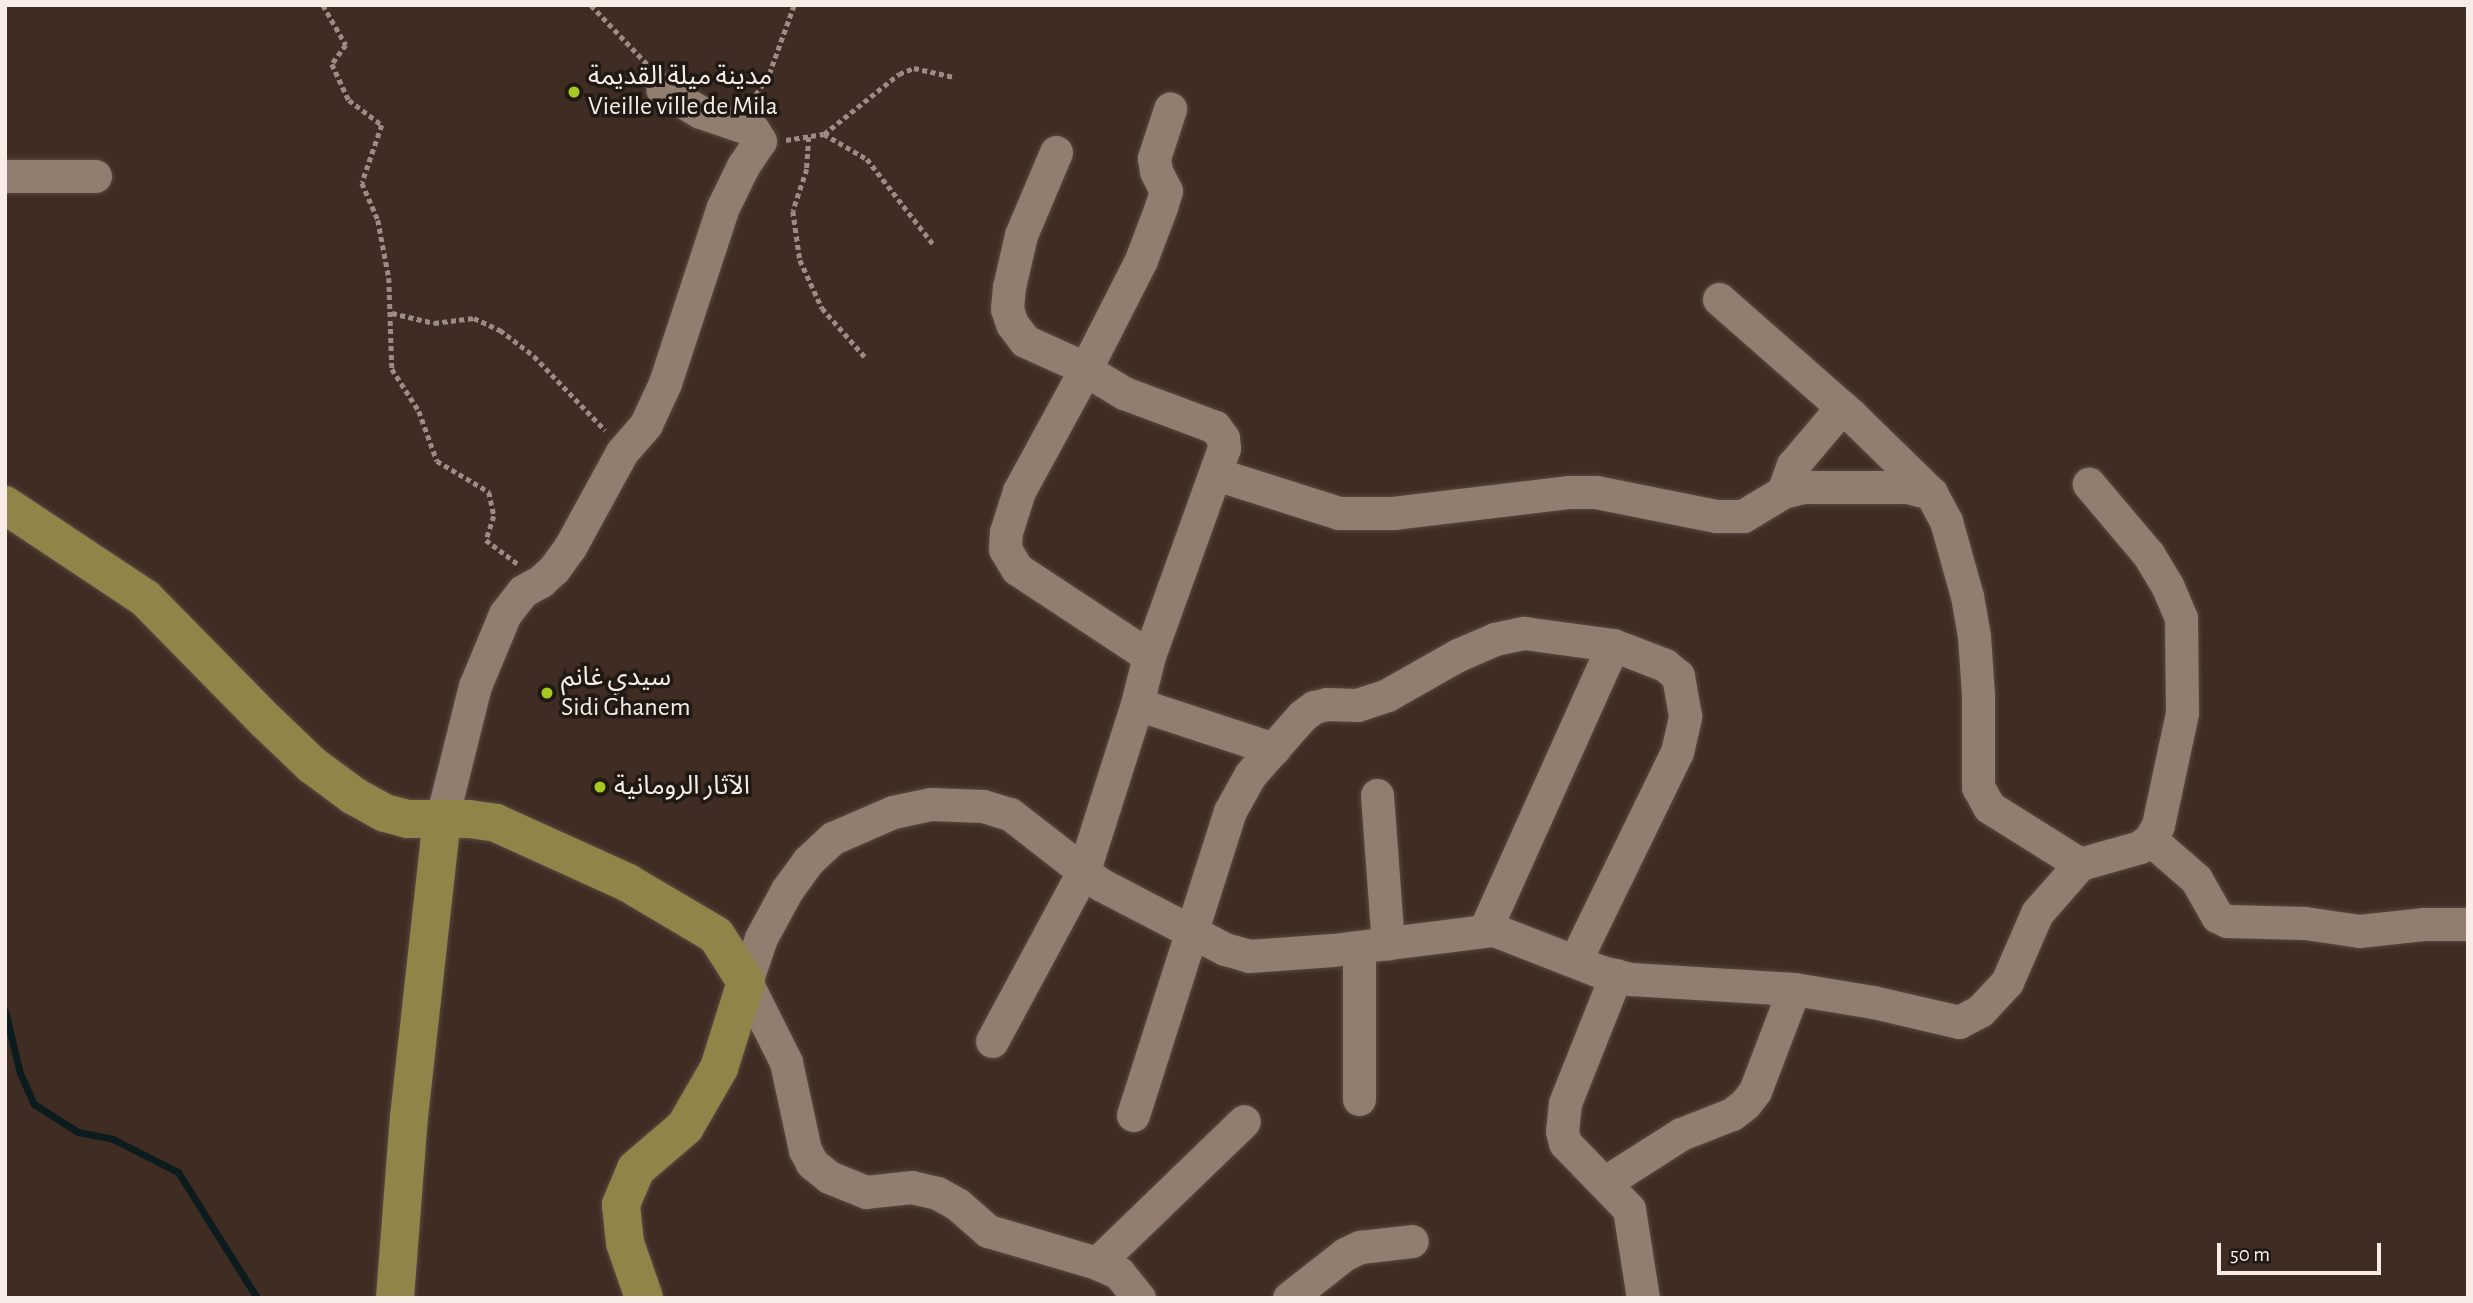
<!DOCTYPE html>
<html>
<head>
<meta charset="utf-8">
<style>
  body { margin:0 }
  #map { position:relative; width:2473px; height:1303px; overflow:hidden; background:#3f2d23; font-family:"Alegreya Sans","Noto Sans Arabic",sans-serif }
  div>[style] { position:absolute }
  .stream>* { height:7px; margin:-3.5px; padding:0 3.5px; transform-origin:3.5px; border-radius:3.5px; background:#0b1b1e }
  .path>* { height:4.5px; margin-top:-2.25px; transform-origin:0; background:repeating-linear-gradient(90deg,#9b8c84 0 5px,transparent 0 8.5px) }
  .roads { filter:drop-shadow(0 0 2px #584940) drop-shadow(0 0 2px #584940) }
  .minor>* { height:33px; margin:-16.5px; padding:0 16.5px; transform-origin:16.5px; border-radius:16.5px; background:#927d71 }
  .major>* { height:38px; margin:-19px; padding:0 19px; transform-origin:19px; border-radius:19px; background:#908449 }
  .dots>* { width:19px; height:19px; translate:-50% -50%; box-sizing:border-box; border:4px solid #201813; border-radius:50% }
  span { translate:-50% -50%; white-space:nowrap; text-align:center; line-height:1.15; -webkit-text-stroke:7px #201813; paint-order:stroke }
  .poi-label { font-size:26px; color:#f8ece6 }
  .left { translate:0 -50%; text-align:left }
  .frame { position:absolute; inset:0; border:7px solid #f8ece6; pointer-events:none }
  .scale { position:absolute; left:2217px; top:1243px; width:164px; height:32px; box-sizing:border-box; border:4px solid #f8ece6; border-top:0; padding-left:9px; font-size:21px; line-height:24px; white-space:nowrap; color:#f8ece6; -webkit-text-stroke:5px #201813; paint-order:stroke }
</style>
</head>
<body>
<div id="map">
  <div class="stream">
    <div style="left:5px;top:1011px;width:64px;rotate:76.4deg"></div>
    <div style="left:20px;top:1073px;width:34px;rotate:66deg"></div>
    <div style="left:34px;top:1104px;width:52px;rotate:32.5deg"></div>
    <div style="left:78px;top:1132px;width:36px;rotate:11deg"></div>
    <div style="left:113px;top:1139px;width:73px;rotate:26.9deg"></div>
    <div style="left:178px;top:1172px;width:149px;rotate:57.9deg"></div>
  </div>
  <div class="path">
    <div style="left:323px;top:5px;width:46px;rotate:60.1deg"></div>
    <div style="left:346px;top:45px;width:24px;rotate:126deg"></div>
    <div style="left:332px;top:64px;width:40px;rotate:65deg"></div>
    <div style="left:349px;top:100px;width:41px;rotate:37.1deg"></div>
    <div style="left:382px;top:125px;width:61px;rotate:109deg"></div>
    <div style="left:362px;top:183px;width:40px;rotate:66.6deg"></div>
    <div style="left:378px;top:220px;width:59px;rotate:79.3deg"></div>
    <div style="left:389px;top:278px;width:91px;rotate:88.1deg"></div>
    <div style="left:392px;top:369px;width:50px;rotate:57.3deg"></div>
    <div style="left:419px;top:411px;width:53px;rotate:70.2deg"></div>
    <div style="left:437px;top:461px;width:61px;rotate:30.8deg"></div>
    <div style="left:489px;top:492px;width:25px;rotate:78deg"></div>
    <div style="left:494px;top:516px;width:25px;rotate:108deg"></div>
    <div style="left:486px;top:540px;width:40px;rotate:37deg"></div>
    <div style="left:591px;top:5px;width:87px;rotate:46.4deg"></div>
    <div style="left:751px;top:102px;width:33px;rotate:-57deg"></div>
    <div style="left:769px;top:74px;width:73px;rotate:-70.1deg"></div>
    <div style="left:824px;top:134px;width:96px;rotate:-38.7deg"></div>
    <div style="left:899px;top:74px;width:16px;rotate:-22deg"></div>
    <div style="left:914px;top:68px;width:41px;rotate:12.7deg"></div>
    <div style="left:809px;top:137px;width:32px;rotate:94deg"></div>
    <div style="left:807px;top:169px;width:44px;rotate:108.4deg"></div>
    <div style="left:793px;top:211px;width:49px;rotate:81.9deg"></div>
    <div style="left:800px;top:260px;width:53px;rotate:65.4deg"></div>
    <div style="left:822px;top:308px;width:67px;rotate:48.7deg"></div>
    <div style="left:786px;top:140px;width:38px;rotate:-9deg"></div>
    <div style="left:824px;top:134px;width:50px;rotate:30.2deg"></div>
    <div style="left:867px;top:159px;width:109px;rotate:52.1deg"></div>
    <div style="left:392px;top:313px;width:43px;rotate:13.4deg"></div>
    <div style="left:434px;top:323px;width:40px;rotate:-7.1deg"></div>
    <div style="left:474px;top:318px;width:29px;rotate:25deg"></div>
    <div style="left:500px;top:330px;width:43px;rotate:37.4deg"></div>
    <div style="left:534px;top:356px;width:103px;rotate:46.2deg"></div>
  </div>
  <div class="roads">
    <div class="minor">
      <div style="left:5px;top:176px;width:90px"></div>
      <div style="left:1719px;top:299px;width:176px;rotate:41.3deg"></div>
      <div style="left:1851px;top:415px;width:112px;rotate:44.3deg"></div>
      <div style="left:1216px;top:474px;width:129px;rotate:17.6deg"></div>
      <div style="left:1339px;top:513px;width:54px"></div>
      <div style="left:1393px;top:513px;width:178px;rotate:-6.8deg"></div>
      <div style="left:1570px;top:492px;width:26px"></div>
      <div style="left:1596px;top:492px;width:122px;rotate:11.3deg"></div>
      <div style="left:1716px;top:516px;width:27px"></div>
      <div style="left:1743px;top:516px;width:47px;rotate:-31deg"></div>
      <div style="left:1783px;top:492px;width:21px;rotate:-14deg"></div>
      <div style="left:1803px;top:487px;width:105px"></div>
      <div style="left:1908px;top:487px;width:24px;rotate:15deg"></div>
      <div style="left:1931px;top:493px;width:32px;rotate:62deg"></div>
      <div style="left:1946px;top:521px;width:78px;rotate:74.4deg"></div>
      <div style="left:1967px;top:596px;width:41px;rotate:80.1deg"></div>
      <div style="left:1974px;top:636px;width:59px;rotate:86.1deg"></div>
      <div style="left:1978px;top:695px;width:92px;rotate:90deg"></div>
      <div style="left:1978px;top:787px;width:23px;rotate:61deg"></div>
      <div style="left:1989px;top:807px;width:107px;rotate:32.1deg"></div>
      <div style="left:1783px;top:492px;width:29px;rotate:-70deg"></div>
      <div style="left:1793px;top:465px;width:76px;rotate:-49.8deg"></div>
      <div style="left:1149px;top:656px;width:158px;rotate:-146.6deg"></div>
      <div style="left:1017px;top:569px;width:23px;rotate:-121deg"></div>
      <div style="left:1005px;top:549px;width:17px;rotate:-87deg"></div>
      <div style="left:1006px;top:532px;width:43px;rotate:-72.4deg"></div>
      <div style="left:1019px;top:491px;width:138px;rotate:-61.4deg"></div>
      <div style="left:1085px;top:370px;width:123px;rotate:-63deg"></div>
      <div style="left:1141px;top:260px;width:57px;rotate:-69.3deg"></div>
      <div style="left:1161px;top:207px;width:17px;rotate:-73deg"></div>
      <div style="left:1166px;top:191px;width:22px;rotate:-117deg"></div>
      <div style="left:1156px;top:171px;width:13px;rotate:-99deg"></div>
      <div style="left:1154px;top:158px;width:52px;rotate:-71.9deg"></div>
      <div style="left:1137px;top:704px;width:144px;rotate:18.2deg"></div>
      <div style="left:1377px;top:795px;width:149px;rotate:85.8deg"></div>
      <div style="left:442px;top:818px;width:136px;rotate:-76deg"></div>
      <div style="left:475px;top:686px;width:78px;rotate:-67.4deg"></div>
      <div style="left:505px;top:614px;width:29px;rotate:-52deg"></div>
      <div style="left:523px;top:591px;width:21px;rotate:-29deg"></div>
      <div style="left:541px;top:581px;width:18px;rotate:-43deg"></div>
      <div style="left:554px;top:569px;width:27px;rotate:-54deg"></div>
      <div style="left:570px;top:547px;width:108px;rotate:-61.3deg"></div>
      <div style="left:622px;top:452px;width:37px;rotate:-49deg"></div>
      <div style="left:646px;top:424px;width:45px;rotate:-65.1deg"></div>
      <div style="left:665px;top:383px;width:185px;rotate:-71.8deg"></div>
      <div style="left:723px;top:207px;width:46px;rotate:-64deg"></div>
      <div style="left:743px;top:166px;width:30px;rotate:-56deg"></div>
      <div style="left:760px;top:141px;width:13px;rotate:-122deg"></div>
      <div style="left:753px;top:130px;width:56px;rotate:-161.2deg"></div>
      <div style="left:700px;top:112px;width:44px;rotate:-148.8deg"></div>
      <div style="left:2150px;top:839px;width:61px;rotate:41deg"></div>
      <div style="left:2196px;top:879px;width:43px;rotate:60.4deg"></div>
      <div style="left:2217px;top:916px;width:11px;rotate:27deg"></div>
      <div style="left:2227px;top:921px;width:78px;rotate:1.5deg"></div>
      <div style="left:2305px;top:923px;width:55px;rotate:8.4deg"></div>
      <div style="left:2359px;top:931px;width:64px;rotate:-6.2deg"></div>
      <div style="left:2423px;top:924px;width:45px"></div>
      <div style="left:1575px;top:961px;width:233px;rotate:-64deg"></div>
      <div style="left:1677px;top:752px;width:37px;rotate:-77deg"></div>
      <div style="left:1685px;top:716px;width:41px;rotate:-99.9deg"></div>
      <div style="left:1678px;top:676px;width:17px;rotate:-140deg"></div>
      <div style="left:1665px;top:665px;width:56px;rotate:-159deg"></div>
      <div style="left:1616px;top:975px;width:138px;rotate:111.7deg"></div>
      <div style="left:1565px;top:1103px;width:28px;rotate:96deg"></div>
      <div style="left:1562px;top:1131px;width:12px;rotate:76deg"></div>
      <div style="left:1565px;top:1143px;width:92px;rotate:45.9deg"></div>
      <div style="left:1629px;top:1209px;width:90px;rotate:81.1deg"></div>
      <div style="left:992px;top:1041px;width:194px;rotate:-61.7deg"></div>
      <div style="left:1084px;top:870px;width:174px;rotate:-72.3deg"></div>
      <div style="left:1137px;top:704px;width:49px;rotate:-76deg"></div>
      <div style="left:1149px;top:656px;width:221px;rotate:-70.2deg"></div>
      <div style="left:1224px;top:448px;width:10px;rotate:-96deg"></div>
      <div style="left:1223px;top:438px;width:14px;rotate:-126deg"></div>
      <div style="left:1215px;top:427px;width:97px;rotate:-159.5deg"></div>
      <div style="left:1124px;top:393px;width:56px;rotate:-148.9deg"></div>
      <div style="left:1076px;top:364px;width:56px;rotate:-155.7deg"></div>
      <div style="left:1025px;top:341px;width:21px;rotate:-127deg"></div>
      <div style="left:1012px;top:324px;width:16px;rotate:-108deg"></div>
      <div style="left:1007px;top:309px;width:22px;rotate:-85deg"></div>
      <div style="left:1009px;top:287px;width:53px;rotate:-77deg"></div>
      <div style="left:1021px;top:235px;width:90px;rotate:-67.1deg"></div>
      <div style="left:1359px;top:1099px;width:152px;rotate:-90deg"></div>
      <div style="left:1133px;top:1115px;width:319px;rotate:-72.3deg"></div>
      <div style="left:1230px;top:811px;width:41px;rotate:-60.9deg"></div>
      <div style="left:1250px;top:775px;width:79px;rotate:-48.6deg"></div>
      <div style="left:1302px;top:716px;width:15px;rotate:-37deg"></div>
      <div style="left:1314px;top:707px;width:13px;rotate:-13deg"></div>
      <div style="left:1327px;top:704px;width:30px;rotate:2deg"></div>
      <div style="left:1357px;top:705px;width:32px;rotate:-18deg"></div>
      <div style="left:1387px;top:695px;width:81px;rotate:-29.4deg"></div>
      <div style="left:1458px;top:655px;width:40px;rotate:-23.4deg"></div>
      <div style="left:1495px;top:639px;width:30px;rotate:-12deg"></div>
      <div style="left:1524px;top:633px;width:90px;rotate:7.7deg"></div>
      <div style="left:1613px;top:645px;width:312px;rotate:114.2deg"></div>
      <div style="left:1604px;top:1183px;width:91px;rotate:-32.5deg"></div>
      <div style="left:1681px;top:1134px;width:55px;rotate:-21.4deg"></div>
      <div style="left:1732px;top:1114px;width:16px;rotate:-38deg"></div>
      <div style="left:1745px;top:1104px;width:16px;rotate:-52deg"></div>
      <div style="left:1755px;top:1091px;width:109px;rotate:-69.1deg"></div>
      <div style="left:1097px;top:1263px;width:204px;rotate:-44deg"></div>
      <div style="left:1139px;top:1298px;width:32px;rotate:-129deg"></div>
      <div style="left:1119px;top:1273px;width:24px;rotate:-156deg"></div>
      <div style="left:1097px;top:1263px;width:114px;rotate:-163.6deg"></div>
      <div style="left:988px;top:1231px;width:41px;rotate:-138.9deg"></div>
      <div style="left:957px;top:1204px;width:23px;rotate:-151deg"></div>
      <div style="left:937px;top:1193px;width:26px;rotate:-167deg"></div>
      <div style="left:912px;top:1187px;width:46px;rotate:173.8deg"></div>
      <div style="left:866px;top:1192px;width:40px;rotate:-158deg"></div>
      <div style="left:829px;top:1177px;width:22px;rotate:-141deg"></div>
      <div style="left:812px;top:1163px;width:15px;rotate:-118deg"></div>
      <div style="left:805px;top:1150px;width:90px;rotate:-102.2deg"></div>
      <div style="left:786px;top:1062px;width:89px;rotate:-116.6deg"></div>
      <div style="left:746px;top:982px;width:46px;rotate:-71.2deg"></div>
      <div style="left:761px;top:938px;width:55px;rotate:-61.6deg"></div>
      <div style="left:787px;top:890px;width:36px;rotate:-54deg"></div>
      <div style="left:808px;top:861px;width:34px;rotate:-43deg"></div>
      <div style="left:833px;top:838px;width:65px;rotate:-23.4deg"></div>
      <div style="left:893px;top:812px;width:39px;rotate:-12deg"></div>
      <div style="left:931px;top:804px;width:52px;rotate:2.2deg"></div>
      <div style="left:983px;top:806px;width:28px;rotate:17deg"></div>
      <div style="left:1010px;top:814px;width:114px;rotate:37.9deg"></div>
      <div style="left:1100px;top:884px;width:141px;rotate:27.5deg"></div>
      <div style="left:1225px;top:949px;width:25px;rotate:16deg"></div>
      <div style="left:1249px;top:956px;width:84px;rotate:-4.1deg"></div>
      <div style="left:1333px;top:950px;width:162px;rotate:-7.1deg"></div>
      <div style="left:1494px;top:930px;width:116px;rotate:21.3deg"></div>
      <div style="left:1602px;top:972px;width:30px;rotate:14deg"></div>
      <div style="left:1631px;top:979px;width:163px;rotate:3.5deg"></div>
      <div style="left:1794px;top:989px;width:80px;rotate:9.3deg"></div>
      <div style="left:1873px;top:1002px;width:88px;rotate:13.1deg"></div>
      <div style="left:1959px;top:1022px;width:24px;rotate:-28deg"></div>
      <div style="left:1980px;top:1011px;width:40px;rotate:-47deg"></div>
      <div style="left:2007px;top:982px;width:75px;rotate:-66.5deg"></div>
      <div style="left:2037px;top:913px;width:65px;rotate:-48.7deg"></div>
      <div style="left:2080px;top:864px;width:62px;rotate:-15.8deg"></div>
      <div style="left:2140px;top:847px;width:13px;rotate:-39deg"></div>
      <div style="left:2150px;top:839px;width:16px;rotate:-60deg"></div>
      <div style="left:2158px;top:825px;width:115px;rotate:-77.9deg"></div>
      <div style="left:2182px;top:713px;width:95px;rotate:-90.6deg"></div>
      <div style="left:2181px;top:618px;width:34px;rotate:-113deg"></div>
      <div style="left:2168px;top:587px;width:39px;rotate:-121deg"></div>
      <div style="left:2148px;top:554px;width:92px;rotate:-130.1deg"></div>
      <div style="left:1289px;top:1298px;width:71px;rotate:-38.2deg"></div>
      <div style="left:1345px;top:1254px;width:17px;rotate:-25deg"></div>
      <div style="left:1360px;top:1247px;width:52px;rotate:-6.6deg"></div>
    </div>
    <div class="major">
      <div style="left:5px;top:505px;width:168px;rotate:33.6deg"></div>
      <div style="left:145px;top:598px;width:173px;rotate:45.5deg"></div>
      <div style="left:266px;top:721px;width:64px;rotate:43.7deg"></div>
      <div style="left:312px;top:765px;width:52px;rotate:36.4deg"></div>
      <div style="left:354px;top:796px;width:35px;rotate:29deg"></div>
      <div style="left:385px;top:813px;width:23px;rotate:15deg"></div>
      <div style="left:407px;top:819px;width:62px"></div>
      <div style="left:469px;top:819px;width:27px;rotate:8deg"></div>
      <div style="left:496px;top:823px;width:145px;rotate:24.4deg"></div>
      <div style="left:628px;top:883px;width:102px;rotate:30.6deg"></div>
      <div style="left:716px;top:935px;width:56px;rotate:57.4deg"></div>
      <div style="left:746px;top:982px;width:90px;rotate:107.4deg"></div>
      <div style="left:719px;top:1068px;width:68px;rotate:120deg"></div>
      <div style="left:685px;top:1127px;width:65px;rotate:139.4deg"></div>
      <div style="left:636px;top:1169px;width:39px;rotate:113deg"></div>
      <div style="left:621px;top:1205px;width:38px;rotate:84deg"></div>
      <div style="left:625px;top:1243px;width:58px;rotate:70.9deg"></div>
      <div style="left:395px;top:1298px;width:182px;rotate:-85.6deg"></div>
      <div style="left:409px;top:1117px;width:301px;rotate:-83.7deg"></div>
    </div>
  </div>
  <div class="dots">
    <div style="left:574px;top:92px;background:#a6c820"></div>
    <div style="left:547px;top:693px;background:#a6c820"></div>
    <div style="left:600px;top:787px;background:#a6c820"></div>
  </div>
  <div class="poi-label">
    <span class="left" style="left:588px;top:92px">مدينة ميلة القديمة<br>Vieille ville de Mila</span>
    <span class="left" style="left:561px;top:693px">سيدي غانم<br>Sidi Ghanem</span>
    <span class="left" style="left:614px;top:787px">الآثار الرومانية</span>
  </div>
  <div class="frame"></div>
  <div class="scale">50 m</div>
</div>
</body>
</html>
